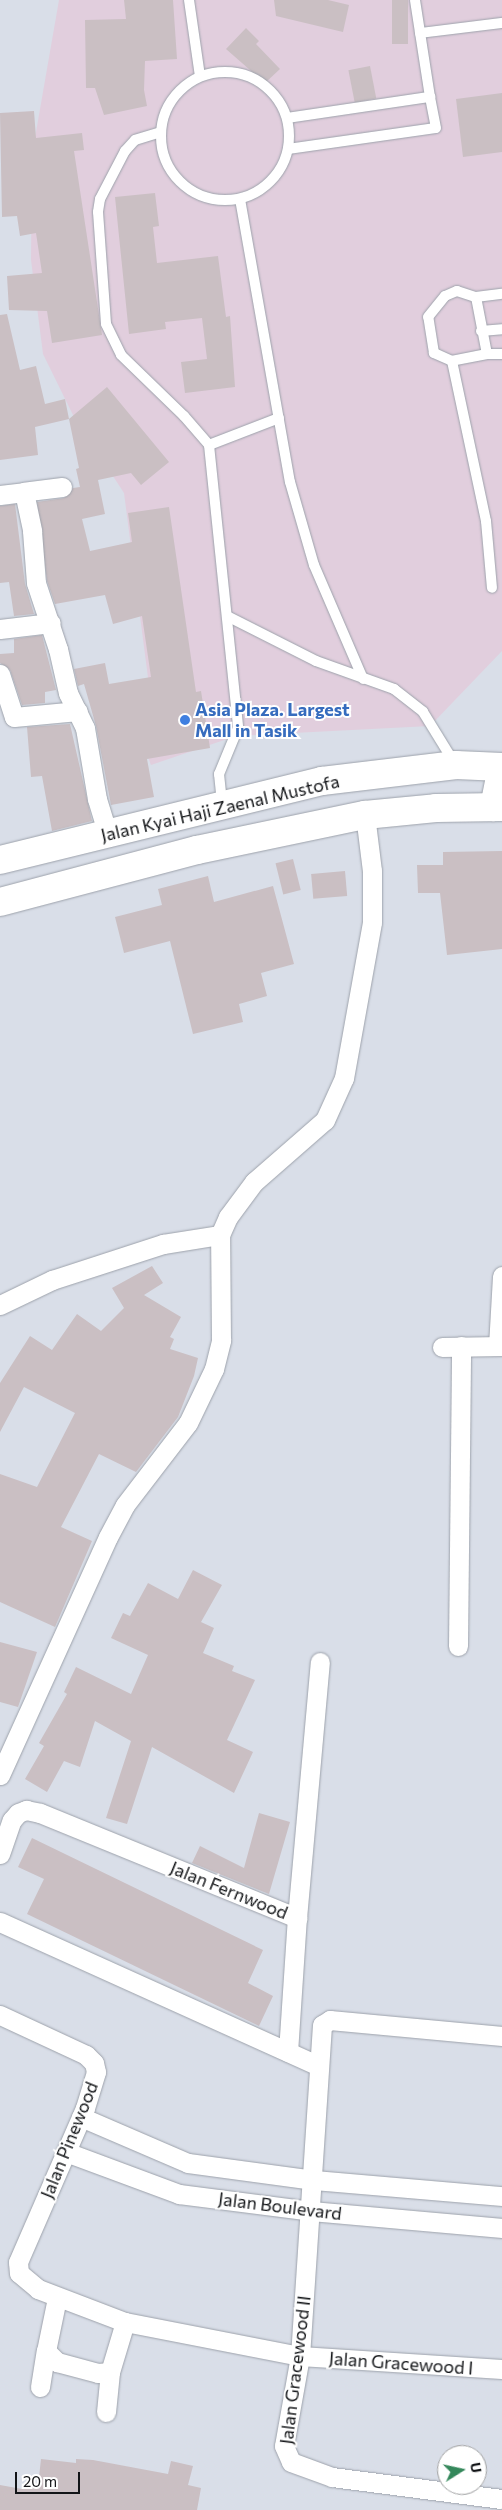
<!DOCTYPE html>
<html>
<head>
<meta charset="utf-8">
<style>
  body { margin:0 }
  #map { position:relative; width:502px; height:2510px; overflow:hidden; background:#d9dee8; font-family:Commissioner,sans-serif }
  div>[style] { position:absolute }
  .commercial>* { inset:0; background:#e1cedd }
  .building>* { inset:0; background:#cabfc3; transform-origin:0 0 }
  .roads { filter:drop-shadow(0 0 1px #9da2ab) drop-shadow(0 0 1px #9da2ab) }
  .lane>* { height:10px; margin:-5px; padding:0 5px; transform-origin:5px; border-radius:5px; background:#fff }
  .lane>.ring { margin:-5px; padding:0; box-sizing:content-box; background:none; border:10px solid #fff; border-radius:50% }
  .street>* { height:19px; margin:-9.5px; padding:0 9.5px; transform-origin:9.5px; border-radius:9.5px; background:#fff }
  .primary>* { height:28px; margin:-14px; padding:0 14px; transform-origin:14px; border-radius:14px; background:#fff }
  .dots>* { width:14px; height:14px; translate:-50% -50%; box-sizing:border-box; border:2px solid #fff; border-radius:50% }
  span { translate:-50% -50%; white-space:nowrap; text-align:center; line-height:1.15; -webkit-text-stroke:4px #fff; paint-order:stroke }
  .shop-label { font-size:18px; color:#366cbe; font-weight:700 }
  .left { translate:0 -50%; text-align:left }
  .street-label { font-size:18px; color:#121417 }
  .north { position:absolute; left:437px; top:2445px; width:50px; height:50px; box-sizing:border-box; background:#fff; border:1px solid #a0a1a2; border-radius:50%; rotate:80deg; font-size:14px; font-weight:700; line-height:20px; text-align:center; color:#121417 }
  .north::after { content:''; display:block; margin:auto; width:18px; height:22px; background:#35885b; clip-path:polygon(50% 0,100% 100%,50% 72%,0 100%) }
  .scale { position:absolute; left:15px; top:2472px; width:65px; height:22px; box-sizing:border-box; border:2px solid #121417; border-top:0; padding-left:6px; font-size:15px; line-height:18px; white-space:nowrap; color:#121417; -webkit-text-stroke:4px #fff; paint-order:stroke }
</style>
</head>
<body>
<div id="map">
  <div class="commercial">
    <div style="clip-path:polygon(59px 0,502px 0,502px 651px,430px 726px,236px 736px,151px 765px,128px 706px,150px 693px,124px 493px,73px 415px,43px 354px,31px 260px,32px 155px)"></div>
  </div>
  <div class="building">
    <div style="clip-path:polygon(124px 0,173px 0,177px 59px,145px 61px,144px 90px,147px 106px,104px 115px,95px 88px,86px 88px,85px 20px,126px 19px)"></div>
    <div style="clip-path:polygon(274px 0,328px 0,349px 5px,343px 32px,276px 16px)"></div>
    <div style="left:392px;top:0;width:16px;height:44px"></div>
    <div style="clip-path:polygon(246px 28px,259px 41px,256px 44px,280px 69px,265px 83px,226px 49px)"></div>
    <div style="left:370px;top:66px;width:33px;height:22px;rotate:79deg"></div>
    <div style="clip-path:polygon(502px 93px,502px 152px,463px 157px,456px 99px)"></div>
    <div style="clip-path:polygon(34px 111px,36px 138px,82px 133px,84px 150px,74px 151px,102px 335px,52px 343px,47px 311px,9px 310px,7px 276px,42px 273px,36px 233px,20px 236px,17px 216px,2px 217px,0 113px)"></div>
    <div style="clip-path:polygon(155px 193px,159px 226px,153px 227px,157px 263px,218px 256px,226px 317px,230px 316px,235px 387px,185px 393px,181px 362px,207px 359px,202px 318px,165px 322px,166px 329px,129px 334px,115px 197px)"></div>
    <div style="clip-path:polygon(7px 314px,20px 370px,36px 366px,45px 404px,65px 399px,69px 419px,107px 387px,169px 462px,141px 485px,131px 473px,98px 480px,105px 514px,82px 519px,90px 551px,132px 542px,128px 513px,169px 507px,196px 692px,201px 691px,210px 748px,147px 759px,154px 797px,111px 805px,96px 726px,84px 684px,78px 686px,74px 669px,105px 663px,109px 684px,151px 677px,142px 616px,113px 624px,105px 595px,55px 604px,47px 581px,37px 502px,64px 498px,73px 488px,80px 487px,76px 469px,79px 468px,69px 419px,35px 427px,38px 455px,0 460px,0 315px)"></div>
    <div style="clip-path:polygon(15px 504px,25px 584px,34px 614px,14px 616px,9px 582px,0 583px,0 506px)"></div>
    <div style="clip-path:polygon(42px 635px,56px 690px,45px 692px,45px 703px,22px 705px,10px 670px,0 663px,0 654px,14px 653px,14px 639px)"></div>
    <div style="clip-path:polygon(70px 724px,92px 821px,52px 831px,42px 776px,31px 777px,27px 727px)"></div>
    <div style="clip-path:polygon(502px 851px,502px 949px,447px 955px,440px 893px,418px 893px,417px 865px,443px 865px,443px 852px)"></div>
    <div style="left:293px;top:859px;width:32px;height:18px;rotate:76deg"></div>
    <div style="left:345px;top:871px;width:25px;height:34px;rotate:85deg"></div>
    <div style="clip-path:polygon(208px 876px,214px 902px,273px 886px,294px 964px,261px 973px,267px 996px,239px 1004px,243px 1022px,193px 1034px,170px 941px,124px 953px,115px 917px,162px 905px,158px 889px)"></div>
    <div style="clip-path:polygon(152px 1266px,163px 1283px,144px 1295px,181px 1317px,170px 1337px,174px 1339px,170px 1349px,198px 1358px,194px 1376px,178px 1417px,136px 1472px,99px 1454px,61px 1527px,92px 1541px,55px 1627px,0 1602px,0 1474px,37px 1487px,75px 1413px,24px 1387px,0 1432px,0 1383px,30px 1336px,52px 1350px,77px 1314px,101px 1331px,124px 1308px,112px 1288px)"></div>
    <div style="clip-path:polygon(193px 1570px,222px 1585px,201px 1622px,214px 1628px,203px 1653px,234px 1666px,232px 1671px,255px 1680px,227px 1740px,253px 1752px,234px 1793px,152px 1747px,127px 1824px,106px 1818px,131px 1741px,95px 1721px,80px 1767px,64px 1761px,47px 1792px,25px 1779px,44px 1746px,39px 1743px,67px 1694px,64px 1692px,76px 1667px,131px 1694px,148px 1655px,111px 1638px,123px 1613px,130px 1616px,148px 1583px,178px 1599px)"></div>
    <div style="clip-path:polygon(0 1642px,37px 1652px,18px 1707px,0 1702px)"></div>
    <div style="clip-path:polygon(259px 1813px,290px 1822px,269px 1894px,192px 1863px,200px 1846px,244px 1868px)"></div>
    <div style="clip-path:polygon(32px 1838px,263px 1950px,248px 1983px,273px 1996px,259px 2026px,27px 1914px,44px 1879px,18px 1867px)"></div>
    <div style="clip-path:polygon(41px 2459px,76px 2463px,76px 2459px,93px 2460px,168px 2474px,171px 2461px,193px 2466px,188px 2485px,201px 2488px,197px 2510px,0 2510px,0 2485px,22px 2489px,23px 2484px,38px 2486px)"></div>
  </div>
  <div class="roads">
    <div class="lane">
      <div style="left:189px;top:0;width:77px;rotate:81.8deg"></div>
      <div style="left:420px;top:33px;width:83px;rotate:-7deg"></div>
      <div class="ring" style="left:161px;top:72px;width:118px;height:118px"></div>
      <div style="left:287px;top:118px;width:145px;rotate:-8.4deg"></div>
      <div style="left:430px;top:97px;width:98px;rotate:-98.8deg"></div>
      <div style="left:161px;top:132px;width:27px;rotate:163deg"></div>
      <div style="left:135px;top:140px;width:15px;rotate:132deg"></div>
      <div style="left:125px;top:151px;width:54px;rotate:117.5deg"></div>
      <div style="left:100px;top:199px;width:13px;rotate:99deg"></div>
      <div style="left:98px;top:212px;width:112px;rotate:85.9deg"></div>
      <div style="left:106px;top:324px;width:34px;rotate:64deg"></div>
      <div style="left:121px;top:355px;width:88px;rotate:44.1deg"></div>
      <div style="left:184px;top:416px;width:38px;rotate:49deg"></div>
      <div style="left:209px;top:445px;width:284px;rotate:84.1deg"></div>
      <div style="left:238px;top:728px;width:50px;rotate:112.4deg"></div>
      <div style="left:219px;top:774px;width:30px;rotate:84deg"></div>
      <div style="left:288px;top:149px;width:149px;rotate:-8.1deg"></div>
      <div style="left:436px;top:128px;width:32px;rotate:-101deg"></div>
      <div style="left:240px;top:199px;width:287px;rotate:80deg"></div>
      <div style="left:290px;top:482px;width:86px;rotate:73.9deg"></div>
      <div style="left:314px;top:565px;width:124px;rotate:66.7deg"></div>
      <div style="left:476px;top:297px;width:26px;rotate:-7deg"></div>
      <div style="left:481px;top:331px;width:21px;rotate:-5deg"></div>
      <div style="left:487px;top:354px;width:36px;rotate:169deg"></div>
      <div style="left:452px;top:361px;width:20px;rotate:-156deg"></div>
      <div style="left:434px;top:353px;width:36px;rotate:-99deg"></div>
      <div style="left:428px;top:317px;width:27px;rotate:-51deg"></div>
      <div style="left:445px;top:296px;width:13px;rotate:-23deg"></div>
      <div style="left:457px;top:291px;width:20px;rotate:18deg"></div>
      <div style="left:476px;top:297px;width:58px;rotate:79.1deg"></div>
      <div style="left:487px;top:354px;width:15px"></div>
      <div style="left:452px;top:361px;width:164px;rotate:78deg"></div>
      <div style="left:486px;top:521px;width:67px;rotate:84.9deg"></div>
      <div style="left:209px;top:445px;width:75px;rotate:-21.1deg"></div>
      <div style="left:229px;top:617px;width:97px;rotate:26.8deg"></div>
      <div style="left:316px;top:661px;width:83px;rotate:19.7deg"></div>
      <div style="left:394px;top:689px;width:37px;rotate:38deg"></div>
      <div style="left:423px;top:712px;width:61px;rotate:58.4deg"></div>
    </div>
    <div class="street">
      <div style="left:62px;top:487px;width:38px;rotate:173deg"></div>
      <div style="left:24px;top:492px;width:40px;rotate:78deg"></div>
      <div style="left:32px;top:531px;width:52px;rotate:85.6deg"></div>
      <div style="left:36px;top:583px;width:70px;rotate:71.6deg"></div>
      <div style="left:58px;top:649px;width:45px;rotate:77.2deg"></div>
      <div style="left:68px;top:693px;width:39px;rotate:64deg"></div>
      <div style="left:85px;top:728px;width:72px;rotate:80.4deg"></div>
      <div style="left:97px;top:799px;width:37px;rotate:73deg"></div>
      <div style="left:0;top:495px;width:24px;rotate:-7deg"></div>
      <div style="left:0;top:629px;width:51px;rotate:-6.7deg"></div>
      <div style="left:0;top:674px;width:45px;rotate:72deg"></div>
      <div style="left:14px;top:717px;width:64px;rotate:-5.4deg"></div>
      <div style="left:0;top:1305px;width:58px;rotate:-25.7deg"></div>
      <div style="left:52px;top:1280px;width:117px;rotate:-18deg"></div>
      <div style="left:163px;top:1244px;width:58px;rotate:-9deg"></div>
      <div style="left:498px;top:1346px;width:70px;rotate:-86.7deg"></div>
      <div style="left:442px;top:1347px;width:60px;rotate:-1deg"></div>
      <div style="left:458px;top:1646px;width:300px;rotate:-89.4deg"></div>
      <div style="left:0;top:1775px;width:261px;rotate:-65.6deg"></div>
      <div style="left:108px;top:1537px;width:36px;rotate:-62deg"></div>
      <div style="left:125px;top:1505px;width:103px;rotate:-52.5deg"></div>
      <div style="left:188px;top:1423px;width:60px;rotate:-64.3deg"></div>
      <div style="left:214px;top:1369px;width:30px;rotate:-76deg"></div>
      <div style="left:221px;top:1340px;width:105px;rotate:-90.5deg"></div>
      <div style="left:220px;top:1235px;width:20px;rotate:-66deg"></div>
      <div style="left:228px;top:1217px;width:44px;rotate:-53.4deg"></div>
      <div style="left:254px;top:1182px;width:94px;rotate:-41.1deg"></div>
      <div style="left:325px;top:1120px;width:46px;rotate:-65.7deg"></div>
      <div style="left:344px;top:1078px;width:158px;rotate:-79.8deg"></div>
      <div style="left:372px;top:922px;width:51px;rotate:-90deg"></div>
      <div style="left:372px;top:871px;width:56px;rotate:-97.1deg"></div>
      <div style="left:0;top:1854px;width:36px;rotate:-71deg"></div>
      <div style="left:12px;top:1820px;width:9px;rotate:-49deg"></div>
      <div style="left:18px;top:1813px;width:9px;rotate:-21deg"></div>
      <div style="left:26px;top:1810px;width:14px;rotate:12deg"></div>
      <div style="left:40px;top:1813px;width:278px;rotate:22.2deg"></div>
      <div style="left:297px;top:1918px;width:257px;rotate:-84.9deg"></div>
      <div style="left:0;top:1922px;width:350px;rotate:24.3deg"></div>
      <div style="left:0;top:2015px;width:95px;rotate:24.9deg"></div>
      <div style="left:86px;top:2055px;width:11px;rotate:45deg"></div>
      <div style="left:94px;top:2063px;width:9px;rotate:77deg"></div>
      <div style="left:96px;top:2072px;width:38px;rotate:107deg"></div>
      <div style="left:85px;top:2108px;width:168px;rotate:113.5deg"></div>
      <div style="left:18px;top:2262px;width:11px;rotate:85deg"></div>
      <div style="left:19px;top:2273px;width:25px;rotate:40deg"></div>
      <div style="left:38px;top:2289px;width:93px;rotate:20.8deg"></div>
      <div style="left:125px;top:2322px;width:178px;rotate:11deg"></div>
      <div style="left:300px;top:2356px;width:202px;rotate:3.7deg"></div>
      <div style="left:502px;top:2036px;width:173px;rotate:-174.7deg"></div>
      <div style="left:330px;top:2020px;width:9px;rotate:148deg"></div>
      <div style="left:322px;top:2025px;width:332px;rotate:93.8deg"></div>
      <div style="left:300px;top:2356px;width:91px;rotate:100.1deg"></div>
      <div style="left:284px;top:2446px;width:17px;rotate:66deg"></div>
      <div style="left:291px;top:2462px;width:44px;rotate:20.1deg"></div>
      <div style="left:332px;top:2477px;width:171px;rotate:7.4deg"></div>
      <div style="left:288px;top:2052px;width:134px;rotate:-86.2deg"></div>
      <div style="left:81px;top:2117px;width:116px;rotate:23.3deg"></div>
      <div style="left:188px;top:2163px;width:127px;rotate:7.7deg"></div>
      <div style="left:314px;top:2180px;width:189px;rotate:4.9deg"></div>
      <div style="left:66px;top:2152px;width:121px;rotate:20.4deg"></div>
      <div style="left:179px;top:2194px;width:133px;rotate:7.3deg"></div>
      <div style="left:311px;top:2211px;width:192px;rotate:5.1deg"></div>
      <div style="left:57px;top:2298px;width:54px;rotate:101.7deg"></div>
      <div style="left:46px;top:2351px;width:16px;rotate:45deg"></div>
      <div style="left:57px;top:2362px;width:42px;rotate:15deg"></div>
      <div style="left:98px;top:2373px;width:12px;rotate:-5deg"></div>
      <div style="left:110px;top:2372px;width:52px;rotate:-73.3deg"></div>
      <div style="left:40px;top:2387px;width:36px;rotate:-81deg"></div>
      <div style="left:106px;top:2412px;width:40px;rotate:-84.3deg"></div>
    </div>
    <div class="primary">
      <div style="left:0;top:860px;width:332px;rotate:-13.8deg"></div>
      <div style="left:322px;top:781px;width:135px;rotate:-6.8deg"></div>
      <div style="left:456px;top:765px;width:46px;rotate:2.5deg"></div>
      <div style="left:502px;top:767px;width:41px;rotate:101.3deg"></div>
      <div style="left:0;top:902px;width:204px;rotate:-14.8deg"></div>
      <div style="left:197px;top:850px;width:172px;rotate:-11.8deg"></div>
      <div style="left:365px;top:815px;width:71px;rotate:-5.6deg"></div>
      <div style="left:436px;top:808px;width:66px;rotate:-0.9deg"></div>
    </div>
  </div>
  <div class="dots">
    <div style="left:185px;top:720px;background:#3f7fe0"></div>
  </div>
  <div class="shop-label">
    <span class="left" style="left:195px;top:720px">Asia Plaza. Largest<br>Mall in Tasik</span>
  </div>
  <div class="street-label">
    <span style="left:220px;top:808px;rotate:-13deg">Jalan Kyai Haji Zaenal Mustofa</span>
    <span style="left:229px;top:1890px;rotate:22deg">Jalan Fernwood</span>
    <span style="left:69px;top:2140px;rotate:-68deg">Jalan Pinewood</span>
    <span style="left:280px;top:2206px;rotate:7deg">Jalan Boulevard</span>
    <span style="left:401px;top:2363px;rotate:4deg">Jalan Gracewood I</span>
    <span style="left:295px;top:2370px;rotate:-83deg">Jalan Gracewood II</span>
  </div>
  <div class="north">U</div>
  <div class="scale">20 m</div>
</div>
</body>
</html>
